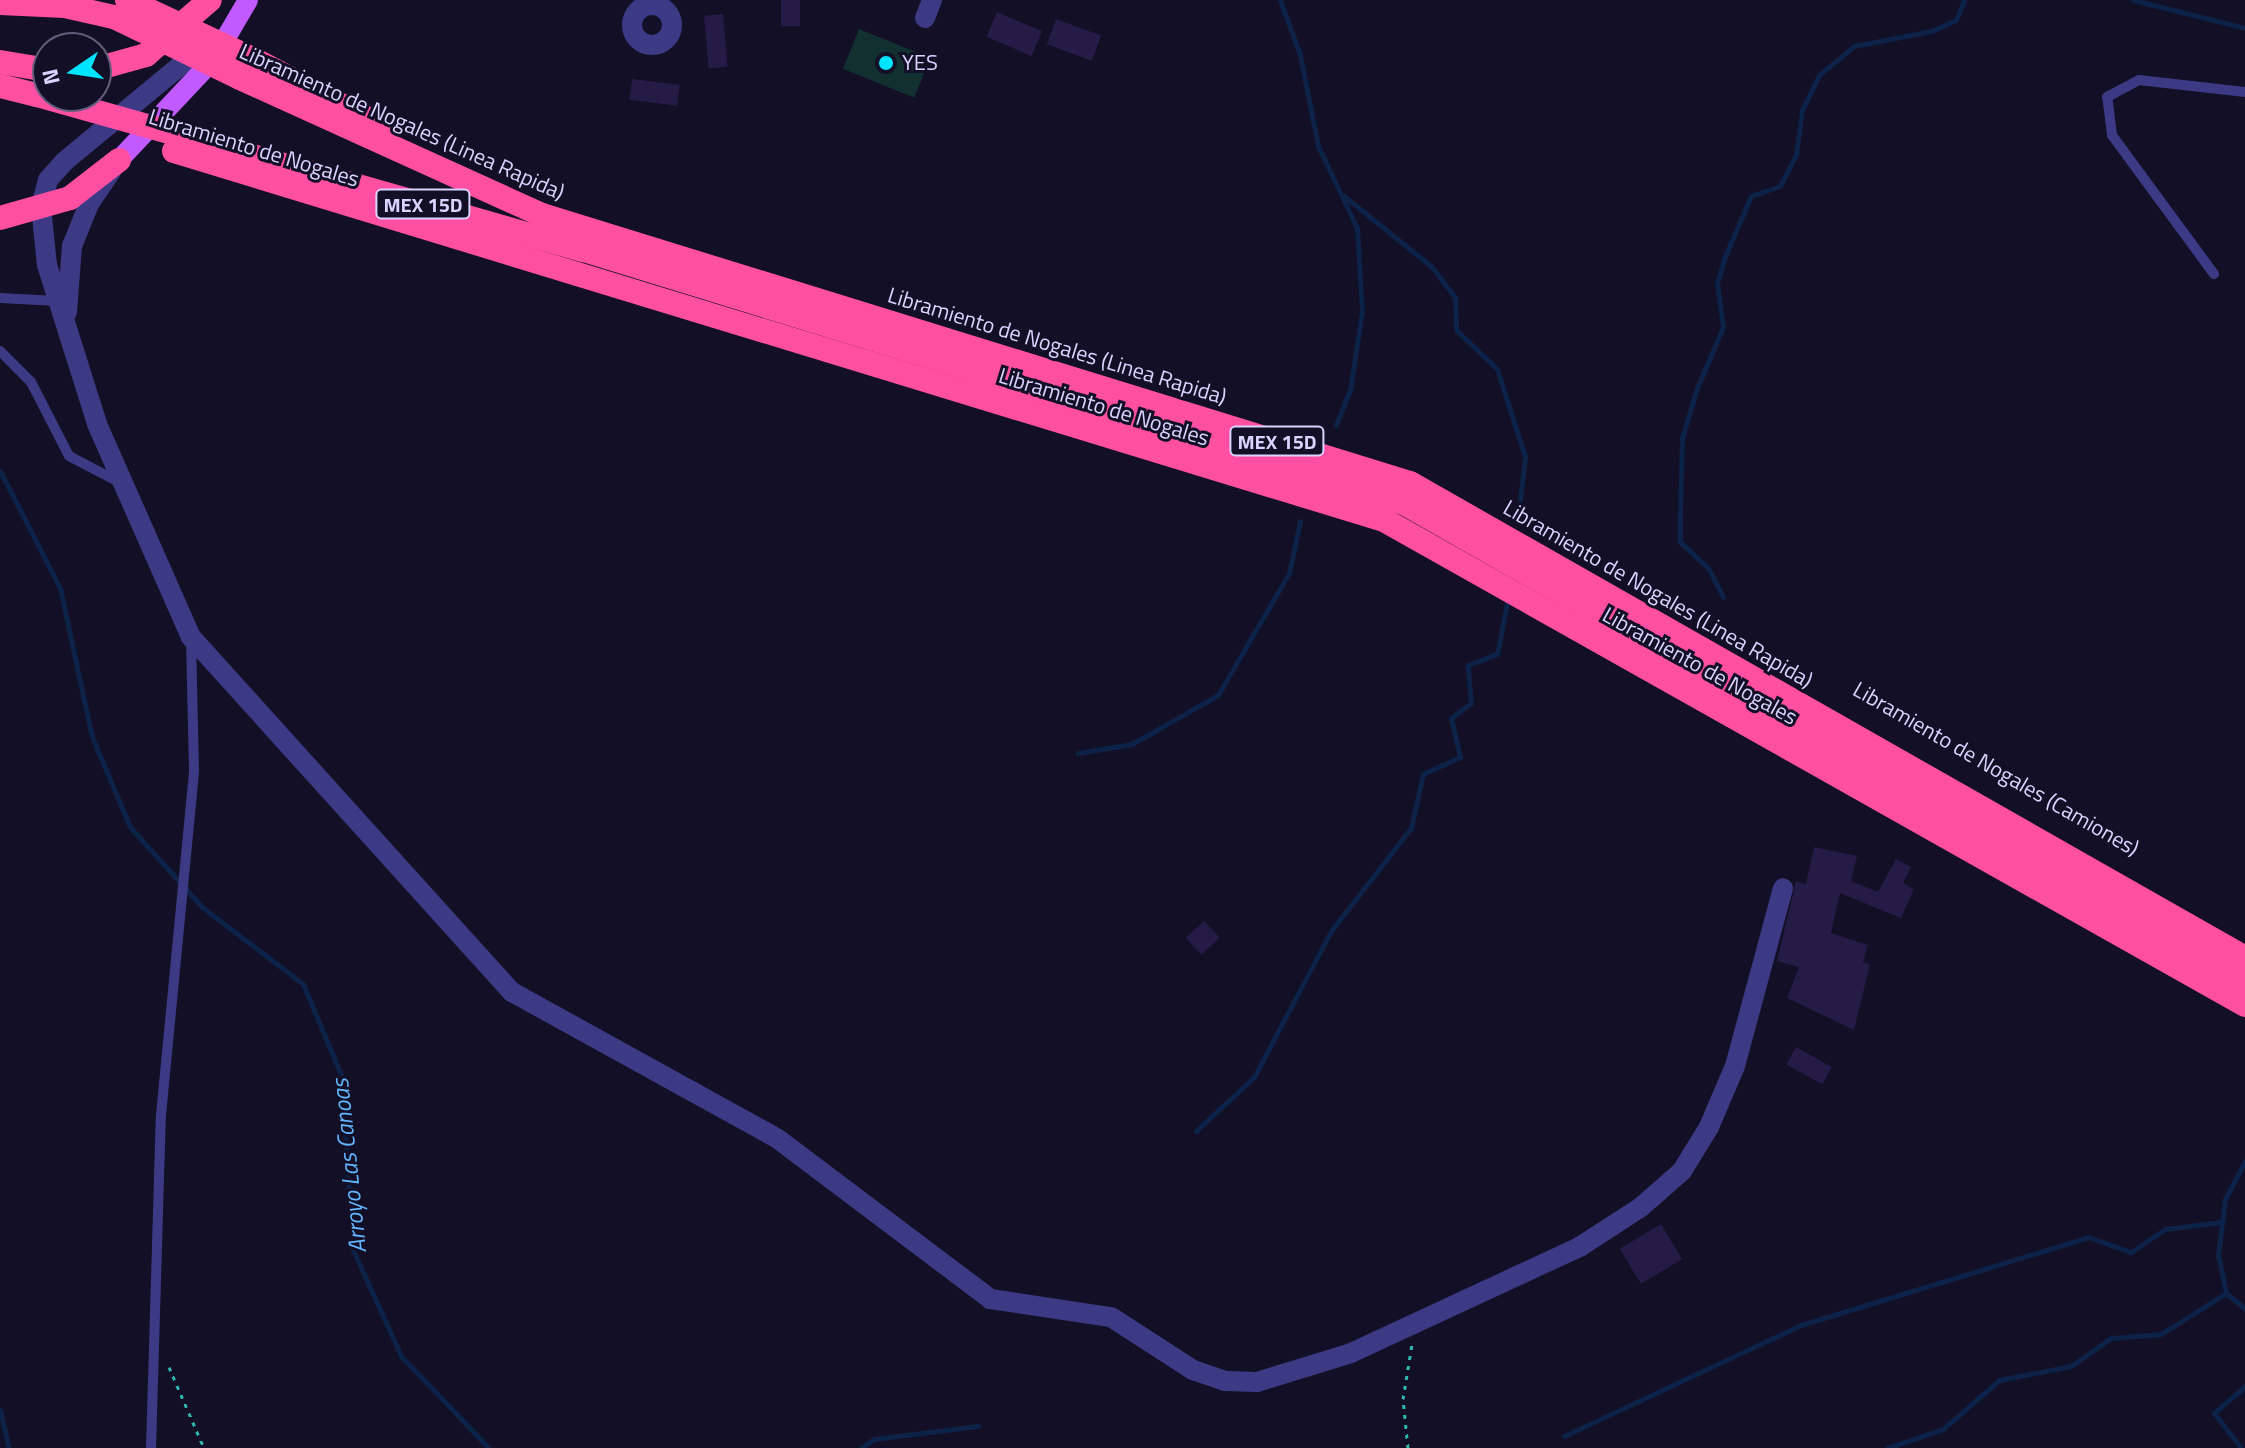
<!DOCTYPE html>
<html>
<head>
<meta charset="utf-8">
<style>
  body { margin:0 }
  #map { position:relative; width:2245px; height:1448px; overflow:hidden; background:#130f26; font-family:"Titillium Web",sans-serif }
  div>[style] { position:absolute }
  .green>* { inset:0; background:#12302f; transform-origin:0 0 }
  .stream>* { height:5px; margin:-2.5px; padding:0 2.5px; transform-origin:2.5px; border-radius:2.5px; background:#0c2248 }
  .building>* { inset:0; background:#241b47; transform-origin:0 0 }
  .path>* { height:3px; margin-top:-1.5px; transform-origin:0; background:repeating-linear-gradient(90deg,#2fb8b0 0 4px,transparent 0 10px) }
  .lane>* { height:10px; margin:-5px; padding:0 5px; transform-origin:5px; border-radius:5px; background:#3d3a85 }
  .street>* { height:20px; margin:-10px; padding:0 10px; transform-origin:10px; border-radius:10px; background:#3d3a85 }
  .street>.ring { margin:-10px; padding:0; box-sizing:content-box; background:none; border:20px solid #3d3a85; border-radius:50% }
  .primary>* { height:20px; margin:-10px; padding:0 10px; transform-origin:10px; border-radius:10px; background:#c25bff }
  .highway>* { height:24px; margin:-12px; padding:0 12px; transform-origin:12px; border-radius:12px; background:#ff4fa3 }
  .highway-bridge>* { height:24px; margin:-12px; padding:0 12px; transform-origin:12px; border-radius:12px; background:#ff4fa3 }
  .dots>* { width:22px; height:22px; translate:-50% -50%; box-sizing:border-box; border:4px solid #130f26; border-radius:50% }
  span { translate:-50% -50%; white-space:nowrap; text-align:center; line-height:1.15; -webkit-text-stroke:6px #130f26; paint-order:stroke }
  .shield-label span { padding:2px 6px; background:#130f26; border:2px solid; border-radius:6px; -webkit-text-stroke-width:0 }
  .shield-label { font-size:20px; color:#d9d4ff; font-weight:700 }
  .poi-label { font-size:22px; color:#d9d4ff }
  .left { translate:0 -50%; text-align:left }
  .street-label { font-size:22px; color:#d9d4ff }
  .water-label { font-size:24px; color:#62b6ff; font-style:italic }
  .north { position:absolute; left:32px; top:32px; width:80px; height:80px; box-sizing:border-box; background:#130f26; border:2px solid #625e7d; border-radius:50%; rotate:257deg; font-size:22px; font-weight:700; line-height:32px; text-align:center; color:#d9d4ff }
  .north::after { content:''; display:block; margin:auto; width:28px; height:36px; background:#00e5ff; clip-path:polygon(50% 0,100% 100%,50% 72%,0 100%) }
</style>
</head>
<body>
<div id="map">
  <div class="green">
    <div style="left:859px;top:29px;width:77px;height:43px;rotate:22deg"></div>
  </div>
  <div class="stream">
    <div style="left:1280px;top:0;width:59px;rotate:70deg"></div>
    <div style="left:1300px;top:55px;width:93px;rotate:78.8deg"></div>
    <div style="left:1318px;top:146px;width:91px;rotate:64.6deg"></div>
    <div style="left:1357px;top:228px;width:83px;rotate:86.6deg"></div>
    <div style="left:1362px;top:311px;width:80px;rotate:98.6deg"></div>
    <div style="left:1350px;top:390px;width:38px;rotate:112deg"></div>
    <div style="left:2133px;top:0;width:115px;rotate:14deg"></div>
    <div style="left:1344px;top:196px;width:113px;rotate:38.9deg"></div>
    <div style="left:1432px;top:267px;width:39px;rotate:53deg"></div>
    <div style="left:1455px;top:298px;width:32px;rotate:88deg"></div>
    <div style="left:1456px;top:330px;width:57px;rotate:43.6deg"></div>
    <div style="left:1497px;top:369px;width:92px;rotate:72.3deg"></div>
    <div style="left:1525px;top:457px;width:50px;rotate:96.8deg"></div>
    <div style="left:0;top:471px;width:131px;rotate:62.9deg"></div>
    <div style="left:60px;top:588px;width:152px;rotate:77.9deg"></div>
    <div style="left:92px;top:737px;width:98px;rotate:67.1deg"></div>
    <div style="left:130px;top:827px;width:108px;rotate:48deg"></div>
    <div style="left:202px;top:907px;width:127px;rotate:37.3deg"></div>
    <div style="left:303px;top:984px;width:99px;rotate:67.3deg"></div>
    <div style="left:341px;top:1075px;width:175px;rotate:86.1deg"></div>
    <div style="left:353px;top:1250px;width:116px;rotate:65.6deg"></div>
    <div style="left:401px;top:1356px;width:127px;rotate:46.3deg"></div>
    <div style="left:1723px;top:597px;width:33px;rotate:-117deg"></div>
    <div style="left:1708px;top:568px;width:38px;rotate:-137deg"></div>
    <div style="left:1680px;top:542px;width:29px;rotate:-90deg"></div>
    <div style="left:1680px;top:513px;width:75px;rotate:-88.5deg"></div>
    <div style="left:1682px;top:438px;width:52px;rotate:-73.3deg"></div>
    <div style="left:1697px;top:388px;width:66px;rotate:-66.9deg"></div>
    <div style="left:1723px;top:327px;width:44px;rotate:-97.8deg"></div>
    <div style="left:1717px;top:283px;width:30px;rotate:-73deg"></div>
    <div style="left:1726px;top:254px;width:63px;rotate:-66.7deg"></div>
    <div style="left:1751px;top:196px;width:31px;rotate:-19deg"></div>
    <div style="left:1780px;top:186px;width:35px;rotate:-63deg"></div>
    <div style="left:1796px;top:155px;width:45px;rotate:-82.4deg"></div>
    <div style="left:1802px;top:110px;width:39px;rotate:-64deg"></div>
    <div style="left:1819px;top:75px;width:45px;rotate:-39.6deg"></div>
    <div style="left:1854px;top:46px;width:79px;rotate:-10.9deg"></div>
    <div style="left:1932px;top:31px;width:26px;rotate:-25deg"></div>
    <div style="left:1956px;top:20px;width:22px;rotate:-68deg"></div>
    <div style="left:1078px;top:753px;width:55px;rotate:-9.5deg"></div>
    <div style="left:1132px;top:744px;width:99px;rotate:-29.7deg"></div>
    <div style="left:1218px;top:695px;width:141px;rotate:-59.8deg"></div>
    <div style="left:1289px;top:573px;width:53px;rotate:-78.1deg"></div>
    <div style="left:1196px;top:1131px;width:79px;rotate:-43deg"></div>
    <div style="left:1254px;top:1077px;width:165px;rotate:-62.2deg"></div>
    <div style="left:1331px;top:931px;width:130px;rotate:-52.2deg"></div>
    <div style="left:1411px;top:828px;width:55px;rotate:-77.5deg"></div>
    <div style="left:1423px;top:774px;width:41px;rotate:-24.7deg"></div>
    <div style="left:1460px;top:757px;width:40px;rotate:-103deg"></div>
    <div style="left:1451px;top:718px;width:25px;rotate:-37deg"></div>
    <div style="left:1471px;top:703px;width:38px;rotate:-95deg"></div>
    <div style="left:1468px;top:665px;width:31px;rotate:-21deg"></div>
    <div style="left:1497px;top:654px;width:57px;rotate:-78.9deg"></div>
    <div style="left:2245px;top:1161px;width:43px;rotate:117.8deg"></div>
    <div style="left:2225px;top:1199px;width:56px;rotate:97.1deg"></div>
    <div style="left:2218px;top:1255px;width:39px;rotate:78deg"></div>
    <div style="left:2226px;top:1293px;width:25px;rotate:40deg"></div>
    <div style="left:0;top:1410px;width:39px;rotate:77deg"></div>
    <div style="left:1564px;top:1436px;width:262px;rotate:-25.1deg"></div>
    <div style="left:1801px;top:1325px;width:300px;rotate:-17deg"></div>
    <div style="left:2088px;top:1237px;width:46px;rotate:19.2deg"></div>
    <div style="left:2131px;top:1252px;width:41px;rotate:-34.1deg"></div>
    <div style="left:2165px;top:1229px;width:57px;rotate:-7deg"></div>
    <div style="left:861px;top:1448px;width:16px;rotate:-35deg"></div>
    <div style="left:874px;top:1439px;width:105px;rotate:-7.1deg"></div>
    <div style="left:1887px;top:1448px;width:59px;rotate:-18.7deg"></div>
    <div style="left:1943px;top:1429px;width:74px;rotate:-41.2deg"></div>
    <div style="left:1999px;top:1380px;width:73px;rotate:-11deg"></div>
    <div style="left:2071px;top:1366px;width:49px;rotate:-35deg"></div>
    <div style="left:2111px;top:1338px;width:50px;rotate:-4.6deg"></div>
    <div style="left:2161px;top:1334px;width:77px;rotate:-32.2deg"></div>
    <div style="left:2241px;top:1448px;width:44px;rotate:-127.6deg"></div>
    <div style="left:2214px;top:1413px;width:41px;rotate:-41.1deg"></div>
  </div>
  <div class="building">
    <div style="left:781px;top:0;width:19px;height:26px"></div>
    <div style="left:997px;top:12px;width:49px;height:27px;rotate:23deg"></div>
    <div style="left:723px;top:14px;width:53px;height:19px;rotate:85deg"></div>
    <div style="left:1056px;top:19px;width:48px;height:27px;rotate:20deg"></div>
    <div style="left:632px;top:79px;width:48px;height:21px;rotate:7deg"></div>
    <div style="clip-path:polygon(1814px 847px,1857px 856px,1851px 881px,1878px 892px,1896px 859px,1911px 867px,1903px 883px,1914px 889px,1901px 918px,1840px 893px,1831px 933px,1868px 945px,1863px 962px,1870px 964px,1854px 1030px,1787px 998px,1799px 967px,1777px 961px,1796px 881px,1806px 884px)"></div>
    <div style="left:1204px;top:921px;width:23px;height:25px;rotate:47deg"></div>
    <div style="left:1796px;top:1047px;width:41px;height:20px;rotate:29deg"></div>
    <div style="left:1661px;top:1224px;width:41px;height:48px;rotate:59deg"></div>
  </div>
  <div class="path">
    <div style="left:169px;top:1367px;width:88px;rotate:66.6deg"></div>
    <div style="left:1408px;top:1448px;width:49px;rotate:-95.8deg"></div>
    <div style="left:1403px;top:1399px;width:56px;rotate:-80.7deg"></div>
  </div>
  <div class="lane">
    <div style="left:2214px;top:274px;width:172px;rotate:-126.3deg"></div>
    <div style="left:2112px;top:135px;width:38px;rotate:-97deg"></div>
    <div style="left:2107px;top:97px;width:36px;rotate:-28deg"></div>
    <div style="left:2139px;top:80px;width:107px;rotate:6.5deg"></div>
    <div style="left:0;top:298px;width:58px;rotate:3deg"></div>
    <div style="left:0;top:351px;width:44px;rotate:45deg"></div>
    <div style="left:31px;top:382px;width:83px;rotate:62.8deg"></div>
    <div style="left:69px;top:456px;width:56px;rotate:27.5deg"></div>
    <div style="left:151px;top:1448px;width:333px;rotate:-88.3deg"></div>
    <div style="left:161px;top:1115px;width:346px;rotate:-84.5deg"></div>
    <div style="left:194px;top:771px;width:131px;rotate:-91.3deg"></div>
  </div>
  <div class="street">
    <div class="ring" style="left:632px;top:5px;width:20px;height:20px"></div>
    <div style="left:925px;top:18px;width:19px;rotate:-69deg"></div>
    <div style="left:204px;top:46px;width:182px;rotate:140.4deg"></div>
    <div style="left:64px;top:162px;width:24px;rotate:132deg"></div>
    <div style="left:48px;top:180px;width:28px;rotate:105deg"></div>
    <div style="left:41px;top:207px;width:58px;rotate:84.1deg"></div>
    <div style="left:47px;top:265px;width:167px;rotate:72.5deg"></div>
    <div style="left:97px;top:424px;width:233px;rotate:66.2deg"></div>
    <div style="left:191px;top:637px;width:479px;rotate:47.9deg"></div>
    <div style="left:512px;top:992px;width:304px;rotate:28.9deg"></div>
    <div style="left:778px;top:1139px;width:266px;rotate:37deg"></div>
    <div style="left:990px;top:1299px;width:122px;rotate:8.5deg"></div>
    <div style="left:1111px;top:1317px;width:98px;rotate:32.9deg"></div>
    <div style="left:1193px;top:1370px;width:34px;rotate:19deg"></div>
    <div style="left:1225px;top:1381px;width:32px;rotate:2deg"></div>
    <div style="left:1257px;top:1382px;width:98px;rotate:-17.1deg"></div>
    <div style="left:1351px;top:1353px;width:254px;rotate:-24.9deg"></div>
    <div style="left:1581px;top:1246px;width:72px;rotate:-33deg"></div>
    <div style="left:1641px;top:1207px;width:55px;rotate:-41.3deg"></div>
    <div style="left:1682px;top:1171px;width:52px;rotate:-58.5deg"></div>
    <div style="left:1709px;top:1127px;width:66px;rotate:-66.9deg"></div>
    <div style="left:1735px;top:1066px;width:184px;rotate:-74.9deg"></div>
    <div style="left:67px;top:312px;width:66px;rotate:-85.7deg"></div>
    <div style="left:72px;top:246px;width:45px;rotate:-68deg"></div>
    <div style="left:89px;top:204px;width:40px;rotate:-56deg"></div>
  </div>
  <div class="primary">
    <div style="left:119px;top:160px;width:137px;rotate:-46.8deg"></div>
    <div style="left:213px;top:60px;width:69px;rotate:-59.7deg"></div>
  </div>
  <div class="highway">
    <div style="left:0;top:3px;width:65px;rotate:2.6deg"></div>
    <div style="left:65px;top:6px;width:50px;rotate:12.7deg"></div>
    <div style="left:255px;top:60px;width:149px;rotate:27.6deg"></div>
    <div style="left:0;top:62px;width:49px;rotate:9.5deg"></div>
    <div style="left:96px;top:69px;width:52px;rotate:-15.6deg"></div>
    <div style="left:146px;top:55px;width:84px;rotate:-40.7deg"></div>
    <div style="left:240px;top:78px;width:332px;rotate:24.4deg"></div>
    <div style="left:542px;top:215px;width:908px;rotate:17.16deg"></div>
    <div style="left:1410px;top:483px;width:961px;rotate:29.63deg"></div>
    <div style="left:0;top:86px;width:38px;rotate:14deg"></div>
    <div style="left:179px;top:135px;width:421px;rotate:15.9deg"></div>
    <div style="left:584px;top:250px;width:858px;rotate:17.15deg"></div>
    <div style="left:1404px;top:503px;width:968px;rotate:29.72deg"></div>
    <div style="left:174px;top:151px;width:1265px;rotate:16.96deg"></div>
    <div style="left:1384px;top:520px;width:988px;rotate:29.39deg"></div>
    <div style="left:0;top:218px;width:73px;rotate:-15.9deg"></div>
    <div style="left:70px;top:198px;width:62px;rotate:-37.8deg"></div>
  </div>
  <div class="highway-bridge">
    <div style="left:127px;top:0;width:141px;rotate:25.1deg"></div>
    <div style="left:114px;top:17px;width:140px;rotate:25.8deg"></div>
    <div style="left:37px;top:95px;width:148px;rotate:15.7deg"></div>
  </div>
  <div class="dots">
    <div style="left:886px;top:63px;background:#00e5ff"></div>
  </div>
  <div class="shield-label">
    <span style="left:423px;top:204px">MEX 15D</span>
    <span style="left:1277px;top:441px">MEX 15D</span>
  </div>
  <div class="poi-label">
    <span class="left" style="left:902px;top:63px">YES</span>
  </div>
  <div class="street-label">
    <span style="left:402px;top:122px;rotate:24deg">Libramiento de Nogales (Linea Rapida)</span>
    <span style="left:254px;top:148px;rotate:17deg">Libramiento de Nogales</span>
    <span style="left:1057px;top:346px;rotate:17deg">Libramiento de Nogales (Linea Rapida)</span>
    <span style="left:1104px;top:407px;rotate:17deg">Libramiento de Nogales</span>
    <span style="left:1658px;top:594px;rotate:30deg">Libramiento de Nogales (Linea Rapida)</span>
    <span style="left:1700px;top:666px;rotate:29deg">Libramiento de Nogales</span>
    <span style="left:1996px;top:769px;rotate:30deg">Libramiento de Nogales (Camiones)</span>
  </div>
  <div class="water-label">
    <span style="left:349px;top:1166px;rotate:-96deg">Arroyo Las Canoas</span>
  </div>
  <div class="north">N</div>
</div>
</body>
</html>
